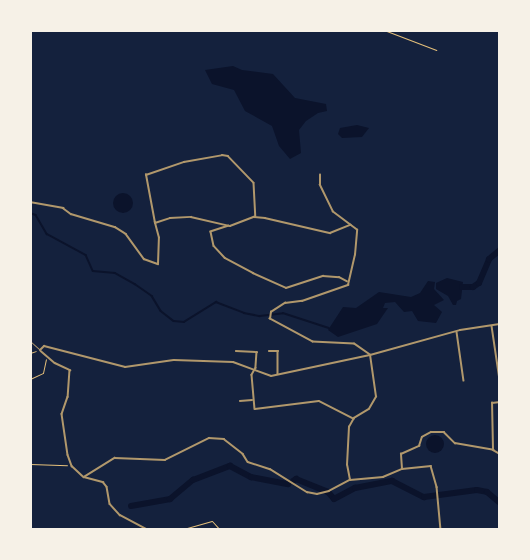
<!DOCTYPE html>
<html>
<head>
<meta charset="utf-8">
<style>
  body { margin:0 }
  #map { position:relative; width:530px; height:560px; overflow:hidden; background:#14213d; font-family:Arial,sans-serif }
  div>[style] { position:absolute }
  .water>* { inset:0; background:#0b132b }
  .round { border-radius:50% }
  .stream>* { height:1.5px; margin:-0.75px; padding:0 0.75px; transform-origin:0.75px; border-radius:0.75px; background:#0b132b }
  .river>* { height:6px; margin:-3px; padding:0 3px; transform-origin:3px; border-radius:3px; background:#0b132b }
  .path>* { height:1px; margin:-0.5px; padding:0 0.5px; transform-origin:0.5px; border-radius:0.5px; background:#e5c07b }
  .service>* { height:1px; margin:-0.5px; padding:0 0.5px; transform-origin:0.5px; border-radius:0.5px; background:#b1986c }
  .minor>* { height:1.5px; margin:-0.75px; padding:0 0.75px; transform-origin:0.75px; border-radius:0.75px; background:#b1986c }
  .tertiary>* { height:2px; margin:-1px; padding:0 1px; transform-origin:1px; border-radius:1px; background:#b1986c }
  span { translate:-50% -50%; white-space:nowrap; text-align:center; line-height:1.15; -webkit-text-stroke:6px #f6f1e7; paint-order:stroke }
  .frame { position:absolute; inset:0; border:32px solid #f6f1e7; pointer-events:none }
</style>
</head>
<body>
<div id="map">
  <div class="water">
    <div style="clip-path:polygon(233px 66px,242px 70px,273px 74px,295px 98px,326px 104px,327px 111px,318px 113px,306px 121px,299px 130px,301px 153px,290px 159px,279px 146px,272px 126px,245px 111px,234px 90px,212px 84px,205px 70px)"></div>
    <div style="clip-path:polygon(357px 125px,369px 128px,362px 137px,342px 138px,338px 134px,340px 128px)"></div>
    <div class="round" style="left:113px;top:193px;width:20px;height:20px"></div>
    <div style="clip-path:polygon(447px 278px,463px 282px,461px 299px,457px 301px,456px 305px,453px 305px,448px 296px,436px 289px,436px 283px)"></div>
    <div style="clip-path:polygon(428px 281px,435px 282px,434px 289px,444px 300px,434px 305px,442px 312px,436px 323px,418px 321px,412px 311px,404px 312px,395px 302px,385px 303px,383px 308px,388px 308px,377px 324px,338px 337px,328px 330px,343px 307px,356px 308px,379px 292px,411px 297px,420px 293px)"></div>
    <div class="round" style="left:426px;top:435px;width:18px;height:18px"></div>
  </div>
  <div class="stream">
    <div style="left:30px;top:213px;width:6px;rotate:18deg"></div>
    <div style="left:36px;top:215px;width:22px;rotate:60deg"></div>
    <div style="left:47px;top:234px;width:44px;rotate:28.3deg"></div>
    <div style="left:86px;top:255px;width:17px;rotate:66deg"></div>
    <div style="left:93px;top:271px;width:22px;rotate:5deg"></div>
    <div style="left:115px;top:273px;width:23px;rotate:29deg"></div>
    <div style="left:135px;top:284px;width:21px;rotate:35deg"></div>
    <div style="left:152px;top:296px;width:17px;rotate:59deg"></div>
    <div style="left:161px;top:311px;width:16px;rotate:38deg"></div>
    <div style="left:174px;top:321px;width:10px;rotate:6deg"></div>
    <div style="left:184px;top:322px;width:38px;rotate:-32deg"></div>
    <div style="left:216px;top:302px;width:30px;rotate:21deg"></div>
    <div style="left:244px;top:313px;width:16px;rotate:11deg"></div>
    <div style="left:260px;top:316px;width:23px;rotate:-7deg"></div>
    <div style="left:283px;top:313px;width:48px;rotate:18.1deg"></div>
  </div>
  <div class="river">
    <div style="left:462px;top:287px;width:11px"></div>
    <div style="left:473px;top:287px;width:7px;rotate:-34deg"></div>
    <div style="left:479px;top:283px;width:26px;rotate:-67deg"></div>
    <div style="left:489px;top:259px;width:14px;rotate:-39deg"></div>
    <div style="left:293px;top:481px;width:4px;rotate:-34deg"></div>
    <div style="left:296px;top:479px;width:35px;rotate:22deg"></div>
    <div style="left:328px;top:492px;width:9px;rotate:49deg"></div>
    <div style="left:334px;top:499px;width:24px;rotate:-28deg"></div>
    <div style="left:355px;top:488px;width:38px;rotate:-11deg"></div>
    <div style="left:392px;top:481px;width:36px;rotate:27deg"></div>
    <div style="left:424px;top:497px;width:53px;rotate:-7.5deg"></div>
    <div style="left:477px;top:490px;width:10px;rotate:11deg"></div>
    <div style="left:487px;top:492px;width:17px;rotate:40deg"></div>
    <div style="left:131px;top:506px;width:40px;rotate:-10deg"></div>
    <div style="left:170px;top:499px;width:30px;rotate:-40deg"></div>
    <div style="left:193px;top:480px;width:40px;rotate:-21deg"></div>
    <div style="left:230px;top:466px;width:24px;rotate:28deg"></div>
    <div style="left:251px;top:477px;width:38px;rotate:11deg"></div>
  </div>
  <div class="path">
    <div style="left:384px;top:30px;width:56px;rotate:21deg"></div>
    <div style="left:30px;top:353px;width:6px;rotate:-18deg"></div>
    <div style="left:30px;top:379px;width:14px;rotate:-25deg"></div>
    <div style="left:43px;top:373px;width:14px;rotate:-78deg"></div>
    <div style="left:30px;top:464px;width:37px;rotate:2deg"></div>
    <div style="left:81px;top:530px;width:13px;rotate:-9deg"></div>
    <div style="left:94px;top:528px;width:16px;rotate:7deg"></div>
    <div style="left:180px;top:530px;width:33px;rotate:-16deg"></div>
    <div style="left:212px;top:521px;width:12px;rotate:48deg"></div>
  </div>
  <div class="service">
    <div style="left:30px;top:341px;width:13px;rotate:42deg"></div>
  </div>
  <div class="minor">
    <div style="left:30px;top:202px;width:34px;rotate:10deg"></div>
    <div style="left:63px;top:208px;width:10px;rotate:37deg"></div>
    <div style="left:71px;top:214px;width:46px;rotate:16.5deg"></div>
    <div style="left:115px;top:227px;width:13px;rotate:32deg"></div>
    <div style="left:126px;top:234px;width:31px;rotate:54deg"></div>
    <div style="left:144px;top:259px;width:15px;rotate:20deg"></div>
    <div style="left:158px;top:264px;width:26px;rotate:-88deg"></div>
    <div style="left:159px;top:238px;width:16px;rotate:-105deg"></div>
    <div style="left:155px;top:223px;width:16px;rotate:-18deg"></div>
    <div style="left:170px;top:218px;width:21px;rotate:-3deg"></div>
    <div style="left:191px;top:217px;width:40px;rotate:13deg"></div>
    <div style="left:230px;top:226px;width:26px;rotate:-21deg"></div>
    <div style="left:254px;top:217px;width:11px;rotate:5deg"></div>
    <div style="left:265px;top:218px;width:67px;rotate:13deg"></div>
    <div style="left:330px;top:233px;width:22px;rotate:-22deg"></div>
    <div style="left:155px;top:223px;width:49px;rotate:-100.6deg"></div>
    <div style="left:146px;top:175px;width:40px;rotate:-18.9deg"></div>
    <div style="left:184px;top:162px;width:39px;rotate:-10deg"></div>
    <div style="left:222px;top:155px;width:6px;rotate:9deg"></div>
    <div style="left:228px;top:156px;width:37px;rotate:46deg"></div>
    <div style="left:254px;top:183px;width:33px;rotate:87deg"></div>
    <div style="left:229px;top:226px;width:19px;rotate:162deg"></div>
    <div style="left:211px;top:232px;width:14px;rotate:78deg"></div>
    <div style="left:214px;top:246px;width:16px;rotate:47deg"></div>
    <div style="left:225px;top:258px;width:32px;rotate:28deg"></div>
    <div style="left:253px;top:273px;width:36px;rotate:24deg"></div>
    <div style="left:286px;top:288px;width:39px;rotate:-18deg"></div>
    <div style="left:323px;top:276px;width:16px;rotate:4deg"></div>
    <div style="left:339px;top:277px;width:9px;rotate:27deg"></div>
    <div style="left:492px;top:326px;width:55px;rotate:81.6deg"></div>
    <div style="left:457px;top:332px;width:49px;rotate:81.9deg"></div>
    <div style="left:41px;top:351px;width:18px;rotate:41deg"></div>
    <div style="left:55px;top:363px;width:17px;rotate:25deg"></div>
    <div style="left:70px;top:370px;width:27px;rotate:94deg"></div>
    <div style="left:68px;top:397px;width:18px;rotate:109deg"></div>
    <div style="left:62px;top:414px;width:41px;rotate:81.7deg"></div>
    <div style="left:68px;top:455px;width:12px;rotate:70deg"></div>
    <div style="left:72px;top:466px;width:16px;rotate:43deg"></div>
    <div style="left:84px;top:477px;width:20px;rotate:15deg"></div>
    <div style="left:103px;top:482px;width:6px;rotate:51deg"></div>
    <div style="left:107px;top:487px;width:17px;rotate:80deg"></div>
    <div style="left:110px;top:504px;width:15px;rotate:48deg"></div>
    <div style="left:120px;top:515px;width:32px;rotate:28deg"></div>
    <div style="left:236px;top:351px;width:21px;rotate:3deg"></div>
    <div style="left:257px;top:352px;width:16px;rotate:94deg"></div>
    <div style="left:256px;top:368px;width:8px;rotate:120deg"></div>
    <div style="left:252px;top:375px;width:34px;rotate:85deg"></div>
    <div style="left:255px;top:409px;width:64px;rotate:-7.1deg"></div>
    <div style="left:319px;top:401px;width:39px;rotate:27deg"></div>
    <div style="left:269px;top:351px;width:9px"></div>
    <div style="left:278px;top:351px;width:23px;rotate:90deg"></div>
    <div style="left:240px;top:401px;width:12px;rotate:-5deg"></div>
    <div style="left:493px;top:449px;width:46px;rotate:-91.2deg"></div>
    <div style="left:492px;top:403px;width:8px;rotate:-7deg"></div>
    <div style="left:402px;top:469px;width:15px;rotate:-94deg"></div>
    <div style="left:401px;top:454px;width:20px;rotate:-24deg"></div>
    <div style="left:419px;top:446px;width:9px;rotate:-72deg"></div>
    <div style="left:422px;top:437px;width:10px;rotate:-29deg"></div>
    <div style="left:431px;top:432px;width:13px"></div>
    <div style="left:444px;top:432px;width:16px;rotate:45deg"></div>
    <div style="left:455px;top:443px;width:39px;rotate:10deg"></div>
    <div style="left:493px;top:450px;width:8px;rotate:30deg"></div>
    <div style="left:84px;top:477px;width:36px;rotate:-32deg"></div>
    <div style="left:115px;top:458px;width:50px;rotate:2.3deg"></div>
    <div style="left:165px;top:460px;width:49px;rotate:-26.6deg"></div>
    <div style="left:209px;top:438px;width:15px;rotate:4deg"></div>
    <div style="left:224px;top:439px;width:24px;rotate:38deg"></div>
    <div style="left:243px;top:454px;width:9px;rotate:58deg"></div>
    <div style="left:248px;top:462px;width:23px;rotate:18deg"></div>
    <div style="left:270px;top:469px;width:44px;rotate:31.9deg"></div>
    <div style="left:307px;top:492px;width:10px;rotate:11deg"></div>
    <div style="left:317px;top:494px;width:12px;rotate:-14deg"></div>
    <div style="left:329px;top:491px;width:24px;rotate:-28deg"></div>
    <div style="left:350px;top:480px;width:15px;rotate:-101deg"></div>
    <div style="left:347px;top:465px;width:38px;rotate:-87deg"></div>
    <div style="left:349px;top:427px;width:10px;rotate:-61deg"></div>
    <div style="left:354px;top:418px;width:17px;rotate:-31deg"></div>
    <div style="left:369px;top:409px;width:14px;rotate:-60deg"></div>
    <div style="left:376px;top:397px;width:42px;rotate:-98.1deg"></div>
    <div style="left:370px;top:355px;width:19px;rotate:-145deg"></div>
    <div style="left:354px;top:344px;width:41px;rotate:-177.2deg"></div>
    <div style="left:313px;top:342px;width:49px;rotate:-151.9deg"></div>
    <div style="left:270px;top:319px;width:7px;rotate:-82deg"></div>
    <div style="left:271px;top:312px;width:17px;rotate:-33deg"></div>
    <div style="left:285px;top:303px;width:17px;rotate:-7deg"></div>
    <div style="left:302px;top:301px;width:49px;rotate:-19.2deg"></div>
    <div style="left:348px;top:285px;width:31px;rotate:-77deg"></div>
    <div style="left:355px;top:255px;width:25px;rotate:-85deg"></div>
    <div style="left:357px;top:230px;width:30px;rotate:-143deg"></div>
    <div style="left:333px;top:212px;width:30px;rotate:-116deg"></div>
    <div style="left:320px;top:185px;width:10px;rotate:-90deg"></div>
    <div style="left:350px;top:480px;width:33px;rotate:-5deg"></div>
    <div style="left:383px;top:477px;width:21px;rotate:-23deg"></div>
    <div style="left:402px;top:469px;width:29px;rotate:-6deg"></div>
    <div style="left:431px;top:466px;width:22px;rotate:74deg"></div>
    <div style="left:437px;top:487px;width:43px;rotate:84.7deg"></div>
  </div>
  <div class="tertiary">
    <div style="left:40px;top:350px;width:6px;rotate:-45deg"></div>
    <div style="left:44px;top:346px;width:84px;rotate:14.5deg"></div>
    <div style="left:125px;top:367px;width:49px;rotate:-8.1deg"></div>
    <div style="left:174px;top:360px;width:59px;rotate:1.9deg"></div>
    <div style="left:233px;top:362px;width:40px;rotate:20.2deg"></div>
    <div style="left:271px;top:376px;width:101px;rotate:-12deg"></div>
    <div style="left:370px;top:355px;width:93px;rotate:-15.5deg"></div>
    <div style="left:460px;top:330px;width:40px;rotate:-8.5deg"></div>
  </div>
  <div class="frame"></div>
</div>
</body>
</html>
